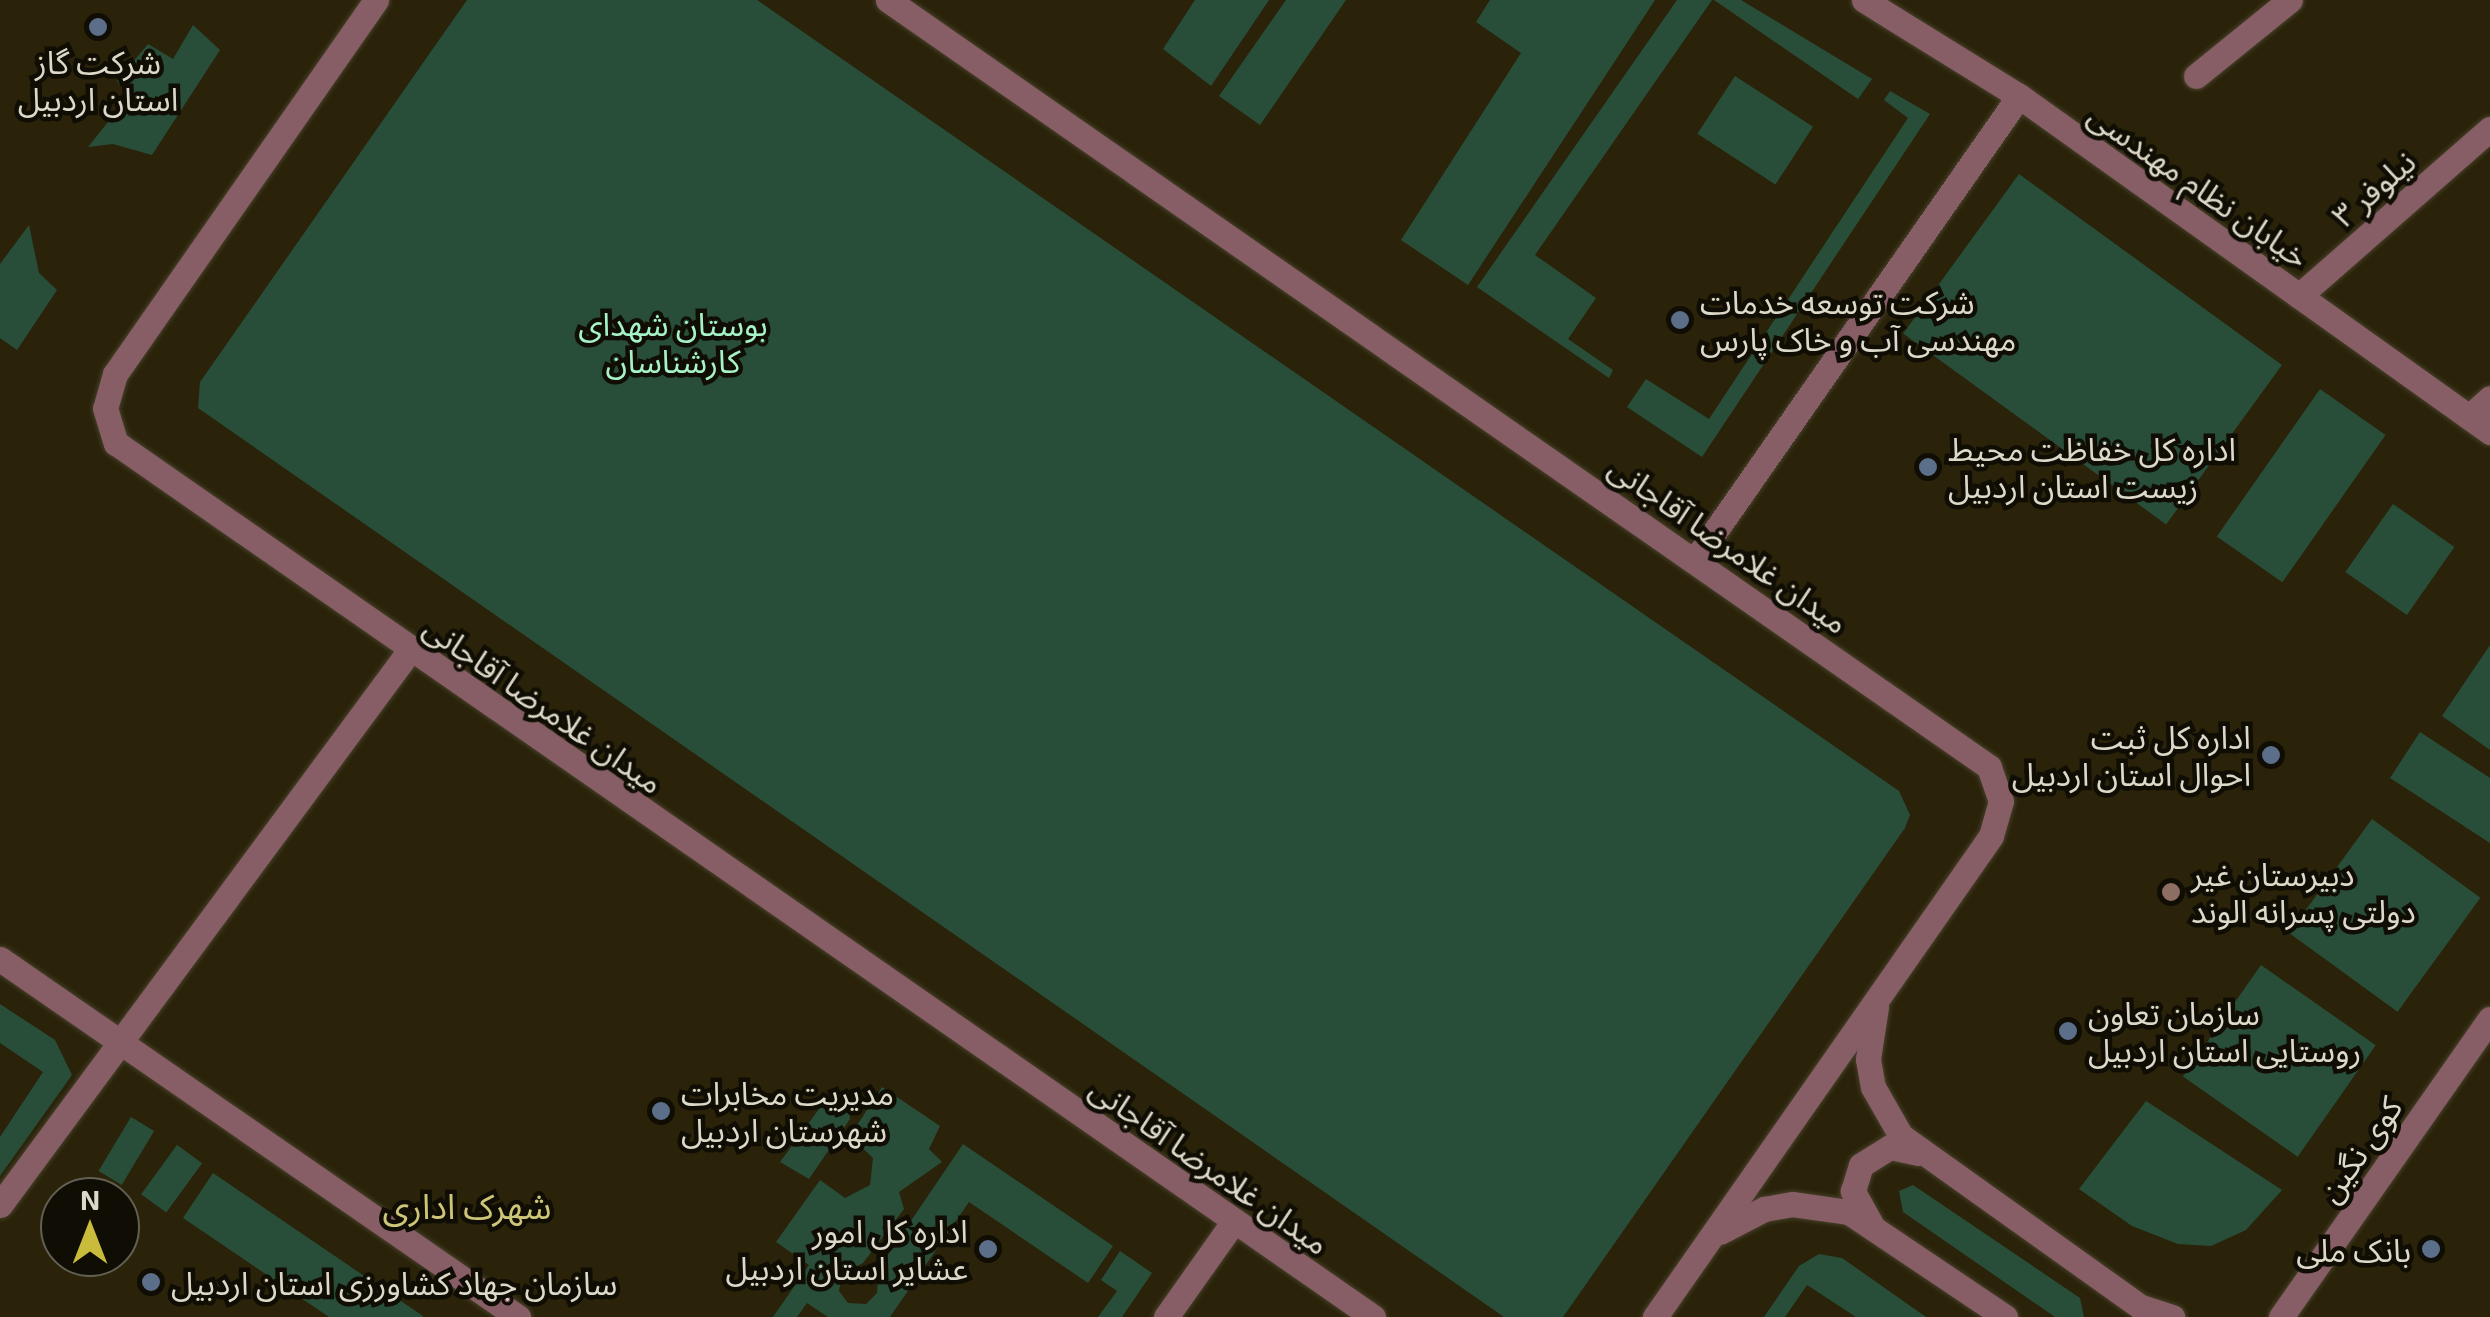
<!DOCTYPE html>
<html>
<head>
<meta charset="utf-8">
<style>
  body { margin:0 }
  #map { position:relative; width:2490px; height:1317px; overflow:hidden; background:#2a230a; font-family:"Exo 2","Noto Sans Arabic",sans-serif }
  div>[style] { position:absolute }
  .green>* { inset:0; background:#284e39; transform-origin:0 0 }
  .roads { filter:drop-shadow(0 0 2px #474029) drop-shadow(0 0 2px #474029) }
  .minor>* { height:25px; margin:-12.5px; padding:0 12.5px; transform-origin:12.5px; border-radius:12.5px; background:#875d66 }
  .dots>* { width:28px; height:28px; translate:-50% -50%; box-sizing:border-box; border:5px solid #100d04; border-radius:50% }
  span { translate:-50% -50%; white-space:nowrap; text-align:center; line-height:1.15; -webkit-text-stroke:9px #100d04; paint-order:stroke }
  .poi-label { font-size:32px; color:#ddd9ca }
  .left { translate:0 -50%; text-align:left }
  .right { translate:-100% -50%; text-align:right }
  .street-label { font-size:32px; color:#ddd9ca }
  .park-label { font-size:32px; color:#a7f3c8 }
  .neighbourhood-label { font-size:35px; color:#cdc577 }
  .north { position:absolute; left:40px; top:1177px; width:100px; height:100px; box-sizing:border-box; background:#100d04; border:2px solid #625f53; border-radius:50%; rotate:0deg; font-size:28px; font-weight:700; line-height:40px; text-align:center; color:#ddd9ca }
  .north::after { content:''; display:block; margin:auto; width:35px; height:45px; background:#c9bb3b; clip-path:polygon(50% 0,100% 100%,50% 72%,0 100%) }
</style>
</head>
<body>
<div id="map">
  <div class="green">
    <div style="clip-path:polygon(467px 0,757px 0,1899px 791px,1910px 815px,1905px 828px,1563px 1317px,1504px 1317px,198px 408px,200px 382px)"></div>
    <div style="clip-path:polygon(1195px 0,1269px 0,1211px 86px,1163px 49px)"></div>
    <div style="clip-path:polygon(1286px 0,1346px 0,1260px 125px,1219px 96px)"></div>
    <div style="clip-path:polygon(1490px 0,1655px 0,1468px 285px,1401px 240px,1521px 53px,1476px 22px)"></div>
    <div style="clip-path:polygon(1677px 0,1712px 0,1535px 255px,1596px 298px,1568px 339px,1613px 370px,1609px 378px,1477px 287px)"></div>
    <div style="clip-path:polygon(1714px 0,1741px 0,1872px 79px,1858px 99px)"></div>
    <div style="clip-path:polygon(193px 25px,220px 50px,152px 155px,113px 144px,88px 147px,129px 96px,117px 81px,148px 44px,173px 59px)"></div>
    <div style="left:1735px;top:76px;width:93px;height:69px;rotate:33deg"></div>
    <div style="clip-path:polygon(1890px 91px,1930px 114px,1702px 457px,1627px 407px,1646px 379px,1709px 419px,1908px 118px,1884px 100px)"></div>
    <div style="left:2019px;top:174px;width:325px;height:197px;rotate:36deg"></div>
    <div style="clip-path:polygon(29px 225px,39px 273px,57px 290px,17px 350px,0 338px,0 264px)"></div>
    <div style="left:2320px;top:389px;width:80px;height:180px;rotate:35deg"></div>
    <div style="left:2393px;top:504px;width:75px;height:83px;rotate:35deg"></div>
    <div style="clip-path:polygon(2490px 645px,2490px 750px,2442px 716px)"></div>
    <div style="clip-path:polygon(2420px 732px,2490px 778px,2490px 843px,2390px 778px)"></div>
    <div style="left:2372px;top:819px;width:134px;height:141px;rotate:36deg"></div>
    <div style="left:2261px;top:965px;width:140px;height:136px;rotate:35deg"></div>
    <div style="clip-path:polygon(0 1004px,55px 1040px,72px 1075px,0 1176px,0 1137px,43px 1072px,0 1043px)"></div>
    <div style="clip-path:polygon(882px 1087px,940px 1126px,929px 1149px,942px 1162px,899px 1192px,904px 1209px,863px 1263px,842px 1274px,839px 1291px,848px 1303px,866px 1304px,877px 1293px,879px 1268px,963px 1144px,1113px 1246px,1088px 1283px,969px 1202px,890px 1317px,828px 1317px,807px 1303px,797px 1317px,773px 1317px,809px 1265px,776px 1242px,820px 1180px,845px 1198px,870px 1185px,873px 1158px,850px 1136px)"></div>
    <div style="clip-path:polygon(833px 1090px,847px 1095px,850px 1119px,809px 1179px,780px 1162px)"></div>
    <div style="clip-path:polygon(2146px 1101px,2282px 1190px,2246px 1230px,2211px 1246px,2178px 1244px,2132px 1226px,2079px 1189px)"></div>
    <div style="left:131px;top:1117px;width:27px;height:63px;rotate:31deg"></div>
    <div style="left:177px;top:1145px;width:31px;height:61px;rotate:36deg"></div>
    <div style="clip-path:polygon(213px 1173px,423px 1316px,422px 1317px,329px 1317px,183px 1218px)"></div>
    <div style="clip-path:polygon(1913px 1185px,2080px 1298px,2084px 1317px,2055px 1317px,1903px 1212px,1899px 1191px)"></div>
    <div style="clip-path:polygon(1120px 1251px,1152px 1273px,1122px 1317px,1098px 1317px,1117px 1291px,1101px 1280px)"></div>
    <div style="clip-path:polygon(1819px 1254px,1842px 1258px,1926px 1317px,1856px 1317px,1807px 1285px,1785px 1317px,1764px 1317px,1799px 1266px)"></div>
  </div>
  <div class="roads">
    <div class="minor">
      <div style="left:376px;top:0;width:456px;rotate:124.9deg"></div>
      <div style="left:115px;top:374px;width:35px;rotate:106deg"></div>
      <div style="left:105px;top:408px;width:37px;rotate:73deg"></div>
      <div style="left:116px;top:443px;width:1531px;rotate:34.81deg"></div>
      <div style="left:888px;top:0;width:1342px;rotate:34.86deg"></div>
      <div style="left:1989px;top:767px;width:36px;rotate:71deg"></div>
      <div style="left:2001px;top:801px;width:36px;rotate:106deg"></div>
      <div style="left:1991px;top:836px;width:587px;rotate:124.94deg"></div>
      <div style="left:1864px;top:0;width:182px;rotate:31.8deg"></div>
      <div style="left:2019px;top:96px;width:579px;rotate:35.5deg"></div>
      <div style="left:2196px;top:76px;width:121px;rotate:-39deg"></div>
      <div style="left:2299px;top:296px;width:254px;rotate:-41.2deg"></div>
      <div style="left:2469px;top:417px;width:28px;rotate:-42deg"></div>
      <div style="left:1695px;top:560px;width:566px;rotate:-55.07deg"></div>
      <div style="left:0;top:959px;width:630px;rotate:34.65deg"></div>
      <div style="left:1876px;top:1007px;width:53px;rotate:98.7deg"></div>
      <div style="left:1868px;top:1059px;width:28px;rotate:80deg"></div>
      <div style="left:1873px;top:1087px;width:56px;rotate:60.3deg"></div>
      <div style="left:1901px;top:1136px;width:295px;rotate:35.5deg"></div>
      <div style="left:2141px;top:1307px;width:33px;rotate:18deg"></div>
      <div style="left:0;top:1205px;width:690px;rotate:-53.55deg"></div>
      <div style="left:1871px;top:1224px;width:38px;rotate:-119deg"></div>
      <div style="left:1853px;top:1191px;width:27px;rotate:-73deg"></div>
      <div style="left:1861px;top:1165px;width:34px;rotate:-32deg"></div>
      <div style="left:1890px;top:1147px;width:29px;rotate:12deg"></div>
      <div style="left:1720px;top:1232px;width:50px;rotate:-27.6deg"></div>
      <div style="left:1764px;top:1209px;width:28px;rotate:-10deg"></div>
      <div style="left:1792px;top:1204px;width:58px;rotate:8deg"></div>
      <div style="left:1849px;top:1212px;width:188px;rotate:33.9deg"></div>
      <div style="left:1166px;top:1317px;width:118px;rotate:-54.7deg"></div>
      <div style="left:2281px;top:1317px;width:364px;rotate:-55deg"></div>
    </div>
  </div>
  <div class="dots">
    <div style="left:98px;top:27px;background:#5c6f8a"></div>
    <div style="left:1680px;top:320px;background:#5c6f8a"></div>
    <div style="left:1928px;top:467px;background:#5c6f8a"></div>
    <div style="left:2271px;top:755px;background:#5c6f8a"></div>
    <div style="left:2171px;top:892px;background:#8d6e63"></div>
    <div style="left:2068px;top:1031px;background:#5c6f8a"></div>
    <div style="left:661px;top:1111px;background:#5c6f8a"></div>
    <div style="left:988px;top:1249px;background:#5c6f8a"></div>
    <div style="left:2431px;top:1249px;background:#5c6f8a"></div>
    <div style="left:151px;top:1282px;background:#5c6f8a"></div>
  </div>
  <div class="poi-label">
    <span style="left:98px;top:80px">شرکت گاز<br>استان اردبیل</span>
    <span class="left" style="left:1700px;top:320px">شرکت توسعه خدمات<br>مهندسی آب و خاک پارس</span>
    <span class="left" style="left:1948px;top:467px">اداره کل خفاظت محیط<br>زیست استان اردبیل</span>
    <span class="right" style="left:2251px;top:755px">اداره کل ثبت<br>احوال استان اردبیل</span>
    <span class="left" style="left:2191px;top:892px">دبیرستان غیر<br>دولتی پسرانه الوند</span>
    <span class="left" style="left:2088px;top:1031px">سازمان تعاون<br>روستایی استان اردبیل</span>
    <span class="left" style="left:681px;top:1111px">مدیریت مخابرات<br>شهرستان اردبیل</span>
    <span class="right" style="left:968px;top:1249px">اداره کل امور<br>عشایر استان اردبیل</span>
    <span class="right" style="left:2411px;top:1249px">بانک ملی</span>
    <span class="left" style="left:171px;top:1282px">سازمان جهاد کشاورزی استان اردبیل</span>
  </div>
  <div class="street-label">
    <span style="left:2199px;top:185px;rotate:35deg">خیابان نظام مهندسی</span>
    <span style="left:2373px;top:188px;rotate:-41deg">نیلوفر ۳</span>
    <span style="left:1729px;top:544px;rotate:35deg">میدان غلامرضا آقاجانی</span>
    <span style="left:544px;top:704px;rotate:35deg">میدان غلامرضا آقاجانی</span>
    <span style="left:2359px;top:1149px;rotate:-55deg">کوی نگین</span>
    <span style="left:1210px;top:1165px;rotate:35deg">میدان غلامرضا آقاجانی</span>
  </div>
  <div class="park-label">
    <span style="left:673px;top:342px">بوستان شهدای<br>کارشناسان</span>
  </div>
  <div class="neighbourhood-label">
    <span style="left:467px;top:1205px">شهرک اداری</span>
  </div>
  <div class="north">N</div>
</div>
</body>
</html>
